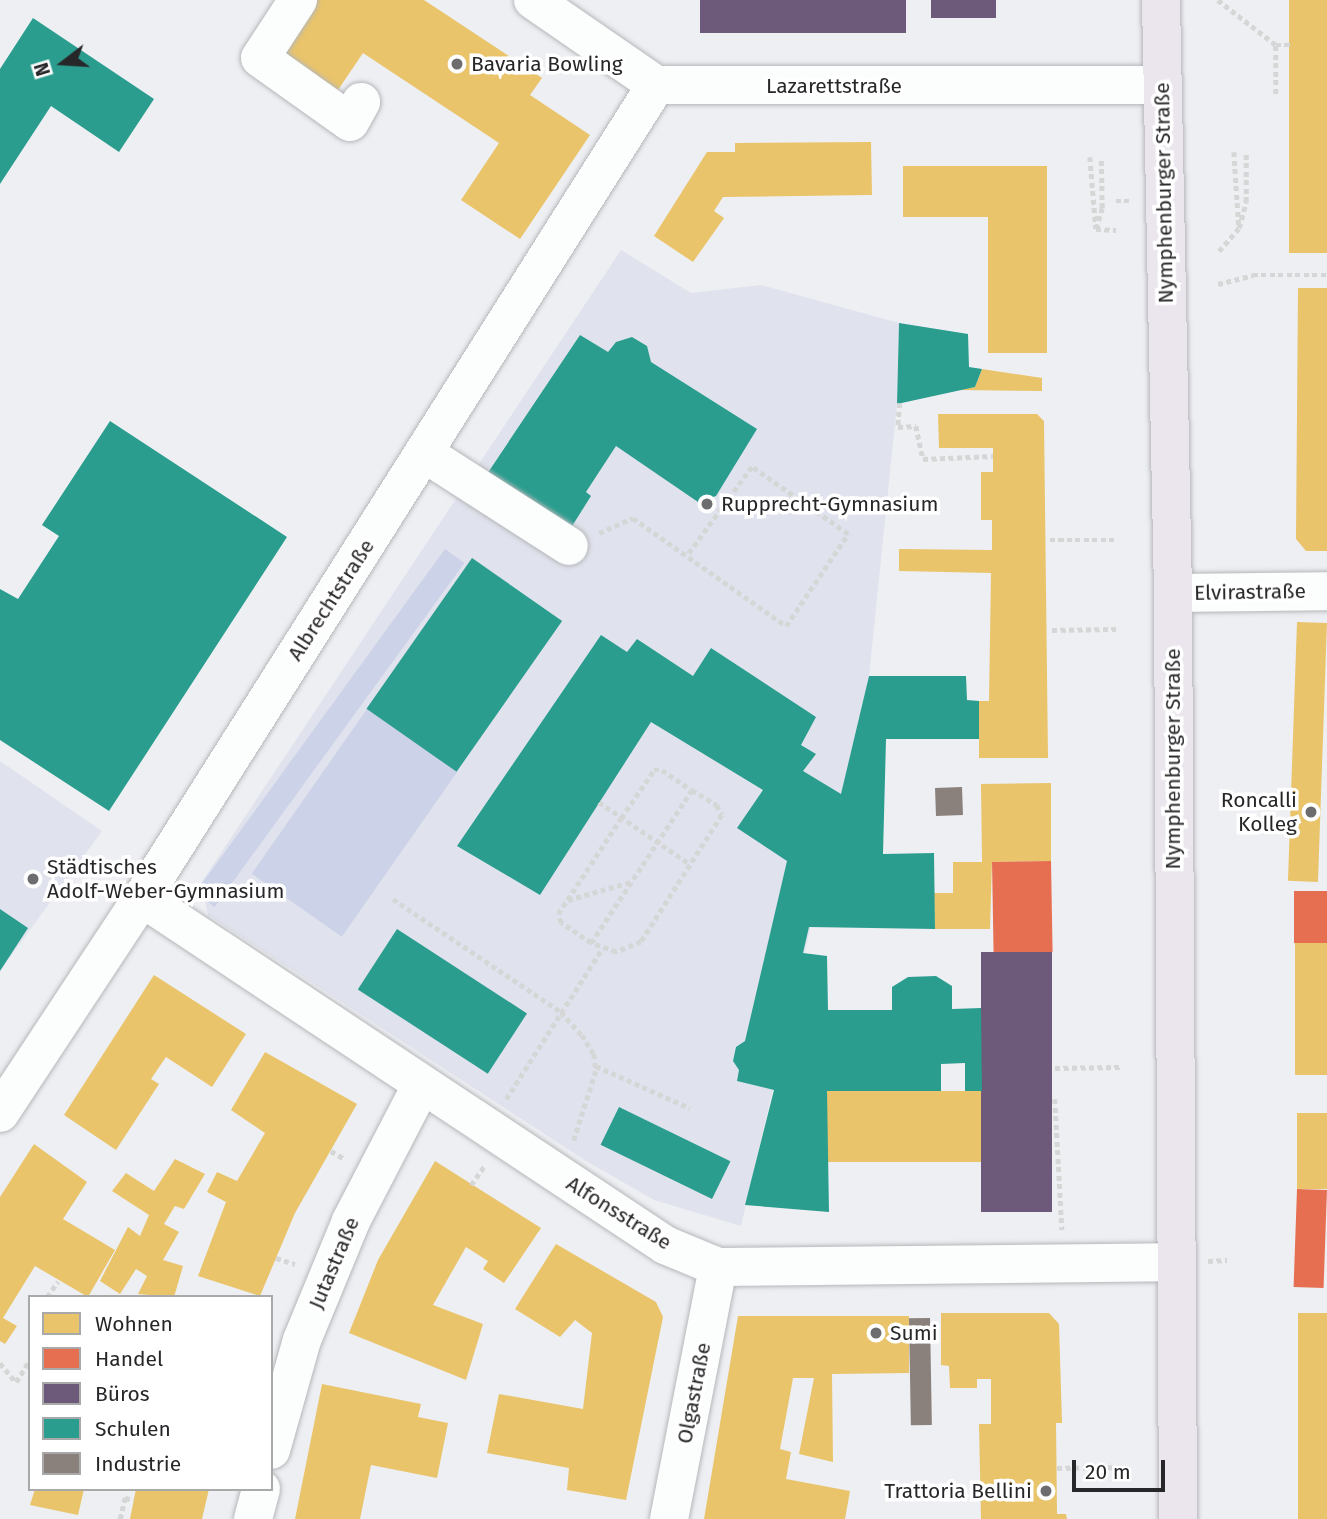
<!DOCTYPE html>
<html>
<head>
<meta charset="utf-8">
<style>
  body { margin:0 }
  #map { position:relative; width:1327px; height:1519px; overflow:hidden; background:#eeeff3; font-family:"Fira Sans",sans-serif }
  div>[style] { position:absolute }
  .built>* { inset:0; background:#e0e3ed }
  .green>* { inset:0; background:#ccd2e7; transform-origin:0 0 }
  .homes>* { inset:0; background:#e9c46a; transform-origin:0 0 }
  .shops>* { inset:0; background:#e76f51; transform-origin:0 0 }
  .offices>* { inset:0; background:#6d597a; transform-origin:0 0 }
  .schools>* { inset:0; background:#2a9d8f; transform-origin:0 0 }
  .industry>* { inset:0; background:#8a817c; transform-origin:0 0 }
  .path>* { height:4.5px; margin-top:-2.25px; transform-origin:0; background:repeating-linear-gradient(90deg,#d5d6d6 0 5px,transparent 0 8.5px) }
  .roads { filter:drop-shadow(0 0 2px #b6b7ba) drop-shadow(0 0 2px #b6b7ba) }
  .minor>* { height:38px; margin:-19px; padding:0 19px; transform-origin:19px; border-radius:19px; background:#fcfdfd }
  .major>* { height:38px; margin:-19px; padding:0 19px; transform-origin:19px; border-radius:19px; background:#ebe6ee }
  .dots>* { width:19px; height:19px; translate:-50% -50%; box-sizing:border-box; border:4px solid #fff; border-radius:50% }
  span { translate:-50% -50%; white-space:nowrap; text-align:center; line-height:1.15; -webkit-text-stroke:7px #fff; paint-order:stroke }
  .poi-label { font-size:21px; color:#27272a }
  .left { translate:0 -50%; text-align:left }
  .right { translate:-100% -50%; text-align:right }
  .street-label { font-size:21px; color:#27272a }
  .legend { position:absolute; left:28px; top:1295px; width:245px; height:196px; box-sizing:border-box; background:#fff; border:2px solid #a9a9aa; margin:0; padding:9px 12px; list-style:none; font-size:21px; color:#27272a }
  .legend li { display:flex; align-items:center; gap:14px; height:35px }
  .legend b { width:35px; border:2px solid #a9a9aa }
  .north { position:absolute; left:28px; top:28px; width:70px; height:70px; -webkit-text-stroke:5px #fff; paint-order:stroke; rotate:253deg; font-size:19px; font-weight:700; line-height:28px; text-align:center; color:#27272a }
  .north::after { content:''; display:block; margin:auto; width:24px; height:32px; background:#27272a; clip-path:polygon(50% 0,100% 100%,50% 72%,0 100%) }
  .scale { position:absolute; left:1072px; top:1460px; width:93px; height:32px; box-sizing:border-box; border:4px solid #27272a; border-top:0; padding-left:9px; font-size:21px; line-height:24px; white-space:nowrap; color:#27272a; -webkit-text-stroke:5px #fff; paint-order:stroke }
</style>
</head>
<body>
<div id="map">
  <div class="built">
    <div style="clip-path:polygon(621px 250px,691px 293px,761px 285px,899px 323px,897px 404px,869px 676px,741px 1226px,654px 1200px,586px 1161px,208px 915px,201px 883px)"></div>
    <div style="clip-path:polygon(0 761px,102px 831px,0 971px)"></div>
  </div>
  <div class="green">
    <div style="left:445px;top:549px;width:24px;height:425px;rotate:36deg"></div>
    <div style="left:367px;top:709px;width:110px;height:201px;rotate:35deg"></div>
  </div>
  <div class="homes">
    <div style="clip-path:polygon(312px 0,424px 0,542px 78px,530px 95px,590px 135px,520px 239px,461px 200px,499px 143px,363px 53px,338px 90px,278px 51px)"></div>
    <div style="left:1289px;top:0;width:38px;height:253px"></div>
    <div style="clip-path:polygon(871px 142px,872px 195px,723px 197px,714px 211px,724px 218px,693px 262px,654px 236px,707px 152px,735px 152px,735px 143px)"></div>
    <div style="clip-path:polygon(903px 166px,1047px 166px,1047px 353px,988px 353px,988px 217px,903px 217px)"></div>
    <div style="clip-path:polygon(1298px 288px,1327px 288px,1327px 551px,1306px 551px,1296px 539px)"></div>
    <div style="clip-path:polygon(982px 369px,1042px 378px,1042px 391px,959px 390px,975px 387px)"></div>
    <div style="clip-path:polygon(938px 414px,1037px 414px,1044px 421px,1048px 758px,979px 758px,979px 701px,989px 701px,991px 573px,899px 571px,899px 549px,992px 550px,992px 520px,981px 520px,981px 472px,993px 472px,993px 448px,939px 448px)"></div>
    <div style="left:1297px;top:622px;width:30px;height:259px;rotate:2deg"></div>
    <div style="clip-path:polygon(1051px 783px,1051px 861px,992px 862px,990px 929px,935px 929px,934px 893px,953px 893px,953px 862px,982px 862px,981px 784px)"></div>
    <div style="left:1295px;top:943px;width:32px;height:132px"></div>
    <div style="clip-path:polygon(154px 975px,246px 1034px,212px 1087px,166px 1057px,151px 1079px,159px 1084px,116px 1150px,64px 1115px)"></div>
    <div style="clip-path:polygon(265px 1052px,357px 1104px,295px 1213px,260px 1296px,198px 1276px,226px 1202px,207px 1192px,217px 1172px,237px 1181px,265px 1133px,231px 1110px)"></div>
    <div style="left:827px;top:1091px;width:155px;height:71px"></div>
    <div style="left:1297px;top:1113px;width:30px;height:76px"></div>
    <div style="clip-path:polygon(34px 1144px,87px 1182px,63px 1219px,115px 1250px,88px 1297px,35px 1266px,3px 1318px,17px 1326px,5px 1344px,0 1341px,0 1197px)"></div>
    <div style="clip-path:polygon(175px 1159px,205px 1174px,184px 1209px,175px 1206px,164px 1224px,179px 1232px,163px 1260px,183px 1266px,174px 1297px,138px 1294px,147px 1276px,136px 1269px,120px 1294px,100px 1281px,128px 1227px,140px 1236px,149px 1215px,112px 1191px,126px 1173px,154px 1191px)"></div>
    <div style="clip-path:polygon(435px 1161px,541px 1228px,504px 1283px,483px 1269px,488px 1261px,466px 1247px,433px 1305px,483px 1324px,466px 1380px,349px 1333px,378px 1260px)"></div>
    <div style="clip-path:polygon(556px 1244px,656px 1302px,663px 1317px,626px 1500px,567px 1490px,569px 1468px,487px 1453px,499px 1394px,583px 1409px,592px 1333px,575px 1320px,560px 1337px,515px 1309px)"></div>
    <div style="clip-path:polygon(941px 1313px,1049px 1313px,1059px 1324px,1062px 1423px,1056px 1423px,1057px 1514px,1066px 1514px,1067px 1519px,981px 1519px,979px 1424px,991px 1424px,991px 1379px,977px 1379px,977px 1388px,950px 1388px,949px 1366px,941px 1365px)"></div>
    <div style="left:1298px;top:1313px;width:29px;height:206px"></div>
    <div style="clip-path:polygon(738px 1316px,909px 1316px,909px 1373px,832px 1374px,833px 1462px,799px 1454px,814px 1378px,793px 1378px,780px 1449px,791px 1452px,786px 1479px,850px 1491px,845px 1519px,704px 1519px)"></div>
    <div style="clip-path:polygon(322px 1384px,421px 1404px,418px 1417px,448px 1423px,437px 1478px,371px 1465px,360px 1519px,295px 1519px)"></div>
    <div style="clip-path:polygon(35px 1489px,84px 1489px,78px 1515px,30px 1505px)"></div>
    <div style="clip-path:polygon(136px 1489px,209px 1489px,202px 1519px,130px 1519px)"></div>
  </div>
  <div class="shops">
    <div style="left:1051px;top:861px;width:91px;height:59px;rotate:89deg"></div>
    <div style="left:1294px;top:891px;width:33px;height:52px"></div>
    <div style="left:1297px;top:1189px;width:30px;height:98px;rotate:2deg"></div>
  </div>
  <div class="offices">
    <div style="left:700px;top:0;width:206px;height:33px"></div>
    <div style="left:931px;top:0;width:65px;height:18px"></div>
    <div style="left:1052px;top:952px;width:260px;height:71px;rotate:90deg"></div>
  </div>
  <div class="schools">
    <div style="clip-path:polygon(33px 18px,154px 99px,119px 152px,51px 106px,0 184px,0 69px)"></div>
    <div style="clip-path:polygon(899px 323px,968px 334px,969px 367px,982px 369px,975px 387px,897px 404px)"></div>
    <div style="clip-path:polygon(580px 335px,608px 352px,616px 342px,632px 337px,647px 346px,651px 362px,757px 429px,716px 496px,698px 502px,616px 446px,586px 492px,591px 496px,569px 531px,485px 477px)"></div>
    <div style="clip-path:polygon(110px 421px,287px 537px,109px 811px,0 740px,0 589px,18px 599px,59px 536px,42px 525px)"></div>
    <div style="left:472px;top:558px;width:110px;height:184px;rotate:35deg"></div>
    <div style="clip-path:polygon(601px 635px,627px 652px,637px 639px,693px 676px,711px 648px,816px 717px,801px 745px,816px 754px,803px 771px,841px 794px,869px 676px,966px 676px,967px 700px,979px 701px,979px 739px,886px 739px,883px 854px,934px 853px,935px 929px,809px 927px,803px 953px,827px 956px,828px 1010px,892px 1010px,892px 987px,908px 977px,936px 976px,952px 986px,952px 1009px,981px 1008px,982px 1091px,965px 1091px,965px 1063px,941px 1064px,941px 1091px,827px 1091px,829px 1212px,745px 1205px,774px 1090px,737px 1081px,739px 1070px,733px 1061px,736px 1047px,745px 1041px,787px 861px,737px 828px,763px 790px,651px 722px,540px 895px,457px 846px)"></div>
    <div style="clip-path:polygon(0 909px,28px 928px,0 971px)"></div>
    <div style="left:397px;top:929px;width:155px;height:72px;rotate:33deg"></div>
    <div style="left:619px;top:1107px;width:124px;height:42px;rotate:26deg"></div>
  </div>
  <div class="industry">
    <div style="left:962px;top:787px;width:28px;height:27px;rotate:88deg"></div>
    <div style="left:930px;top:1318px;width:107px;height:21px;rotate:89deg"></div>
  </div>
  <div class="path">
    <div style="left:1218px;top:0;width:73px;rotate:37.8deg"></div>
    <div style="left:1276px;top:45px;width:14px"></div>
    <div style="left:1276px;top:46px;width:48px;rotate:90deg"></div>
    <div style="left:1234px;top:152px;width:76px;rotate:86.2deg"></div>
    <div style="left:1239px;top:228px;width:27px;rotate:-75deg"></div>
    <div style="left:1246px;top:202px;width:51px;rotate:-90deg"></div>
    <div style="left:1090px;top:157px;width:72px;rotate:85.2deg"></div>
    <div style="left:1096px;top:229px;width:22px;rotate:-74deg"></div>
    <div style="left:1102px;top:208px;width:51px;rotate:-91.1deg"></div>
    <div style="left:1116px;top:201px;width:17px"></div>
    <div style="left:1096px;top:229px;width:20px;rotate:3deg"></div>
    <div style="left:1219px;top:251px;width:30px;rotate:-49deg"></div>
    <div style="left:1218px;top:284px;width:36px;rotate:-14deg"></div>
    <div style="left:1253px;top:275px;width:74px"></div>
    <div style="left:900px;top:403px;width:24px;rotate:95deg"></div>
    <div style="left:898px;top:427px;width:18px;rotate:-3deg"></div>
    <div style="left:916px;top:426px;width:34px;rotate:78deg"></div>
    <div style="left:923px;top:459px;width:70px;rotate:-2.5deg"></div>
    <div style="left:599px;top:533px;width:37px;rotate:-24deg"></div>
    <div style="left:633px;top:518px;width:187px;rotate:35.2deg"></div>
    <div style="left:786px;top:626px;width:111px;rotate:-56deg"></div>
    <div style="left:848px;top:534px;width:117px;rotate:-145.1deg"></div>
    <div style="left:752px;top:467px;width:110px;rotate:126.1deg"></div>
    <div style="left:1050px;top:540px;width:64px"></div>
    <div style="left:1052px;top:630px;width:64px;rotate:-0.9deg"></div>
    <div style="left:599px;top:802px;width:110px;rotate:34.3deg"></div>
    <div style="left:393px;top:899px;width:202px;rotate:33.9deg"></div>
    <div style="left:561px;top:1012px;width:31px;rotate:48deg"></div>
    <div style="left:582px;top:1035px;width:22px;rotate:58deg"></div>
    <div style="left:594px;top:1054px;width:17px;rotate:83deg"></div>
    <div style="left:596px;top:1071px;width:76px;rotate:107.7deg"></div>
    <div style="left:568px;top:900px;width:65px;rotate:-16.2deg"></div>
    <div style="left:591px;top:943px;width:183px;rotate:-56.6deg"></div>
    <div style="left:692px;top:790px;width:29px;rotate:31deg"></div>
    <div style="left:717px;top:805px;width:11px;rotate:63deg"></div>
    <div style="left:722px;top:815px;width:151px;rotate:122.5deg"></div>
    <div style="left:641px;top:942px;width:27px;rotate:158deg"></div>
    <div style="left:616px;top:952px;width:27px;rotate:-160deg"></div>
    <div style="left:591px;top:943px;width:36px;rotate:-146deg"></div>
    <div style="left:561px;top:923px;width:9px;rotate:-108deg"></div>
    <div style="left:558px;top:914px;width:115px;rotate:-56.7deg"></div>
    <div style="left:621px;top:818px;width:58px;rotate:-55.5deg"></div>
    <div style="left:654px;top:770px;width:8px"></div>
    <div style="left:662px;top:770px;width:36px;rotate:34deg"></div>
    <div style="left:596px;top:1066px;width:103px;rotate:24.1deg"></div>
    <div style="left:1055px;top:1068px;width:67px;rotate:-0.9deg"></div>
    <div style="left:506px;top:1099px;width:178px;rotate:-57.4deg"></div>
    <div style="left:1055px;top:1099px;width:131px;rotate:86.9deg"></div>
    <div style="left:331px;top:1151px;width:16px;rotate:30deg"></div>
    <div style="left:471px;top:1185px;width:24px;rotate:-55deg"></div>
    <div style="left:276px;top:1258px;width:20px;rotate:18deg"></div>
    <div style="left:1208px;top:1261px;width:19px;rotate:-3deg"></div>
    <div style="left:47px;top:1297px;width:19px;rotate:-55deg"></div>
    <div style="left:0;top:1363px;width:25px;rotate:50deg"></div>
    <div style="left:16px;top:1382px;width:26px;rotate:-58deg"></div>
    <div style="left:1057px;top:1468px;width:69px;rotate:-0.8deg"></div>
    <div style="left:120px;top:1519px;width:22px;rotate:-77deg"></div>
    <div style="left:125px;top:1498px;width:9px;rotate:13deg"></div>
  </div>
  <div class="roads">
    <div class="minor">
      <div style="left:298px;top:0;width:69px;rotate:123.2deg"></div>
      <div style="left:260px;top:58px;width:110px;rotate:35.4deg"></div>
      <div style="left:350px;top:122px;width:23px;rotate:-61deg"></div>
      <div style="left:533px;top:0;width:150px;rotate:34.6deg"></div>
      <div style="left:656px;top:85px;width:505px"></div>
      <div style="left:424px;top:453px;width:172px;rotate:32.7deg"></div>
      <div style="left:1173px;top:593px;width:154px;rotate:-0.7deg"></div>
      <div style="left:142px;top:898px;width:628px;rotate:33.56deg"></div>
      <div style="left:665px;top:1245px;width:57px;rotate:22.5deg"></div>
      <div style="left:718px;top:1267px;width:458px;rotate:-0.6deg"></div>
      <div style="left:0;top:1113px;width:258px;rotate:-56.6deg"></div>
      <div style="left:142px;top:898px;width:962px;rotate:-57.7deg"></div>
      <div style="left:271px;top:1450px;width:114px;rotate:-74.3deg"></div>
      <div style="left:302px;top:1340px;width:129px;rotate:-67.6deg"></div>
      <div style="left:351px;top:1221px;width:152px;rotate:-62.6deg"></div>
      <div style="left:253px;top:1519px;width:31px;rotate:-75deg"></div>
      <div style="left:669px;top:1519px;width:257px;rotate:-79deg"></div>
    </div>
    <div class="major">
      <div style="left:1161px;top:0;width:593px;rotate:88.84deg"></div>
      <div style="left:1173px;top:593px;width:926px;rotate:89.69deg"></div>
    </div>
  </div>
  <div class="dots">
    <div style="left:457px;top:64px;background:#6d6d70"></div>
    <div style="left:707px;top:504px;background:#6d6d70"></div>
    <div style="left:1311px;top:812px;background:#6d6d70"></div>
    <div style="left:33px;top:879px;background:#6d6d70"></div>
    <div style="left:876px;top:1333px;background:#6d6d70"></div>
    <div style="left:1046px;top:1491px;background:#6d6d70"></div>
  </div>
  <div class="poi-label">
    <span class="left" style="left:471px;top:64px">Bavaria Bowling</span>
    <span class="left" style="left:721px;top:504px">Rupprecht-Gymnasium</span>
    <span class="right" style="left:1297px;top:812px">Roncalli<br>Kolleg</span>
    <span class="left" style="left:47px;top:879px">Städtisches<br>Adolf-Weber-Gymnasium</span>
    <span class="left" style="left:890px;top:1333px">Sumi</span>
    <span class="right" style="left:1032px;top:1491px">Trattoria Bellini</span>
  </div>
  <div class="street-label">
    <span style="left:834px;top:86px">Lazarettstraße</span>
    <span style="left:1164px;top:193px;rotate:-91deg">Nymphenburger Straße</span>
    <span style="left:1250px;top:592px;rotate:-1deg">Elvirastraße</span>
    <span style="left:331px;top:600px;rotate:-57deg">Albrechtstraße</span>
    <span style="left:1173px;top:759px;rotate:-90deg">Nymphenburger Straße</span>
    <span style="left:619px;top:1213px;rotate:32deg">Alfonsstraße</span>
    <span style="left:334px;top:1263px;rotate:-67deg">Jutastraße</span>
    <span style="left:694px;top:1393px;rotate:-79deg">Olgastraße</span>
  </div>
  <ul class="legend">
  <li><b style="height:19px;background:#e9c46a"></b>Wohnen</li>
  <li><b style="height:19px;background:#e76f51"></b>Handel</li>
  <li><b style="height:19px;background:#6d597a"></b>Büros</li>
  <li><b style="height:19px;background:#2a9d8f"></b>Schulen</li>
  <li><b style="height:19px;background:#8a817c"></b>Industrie</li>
  </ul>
  <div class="north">N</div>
  <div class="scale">20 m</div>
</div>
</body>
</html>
